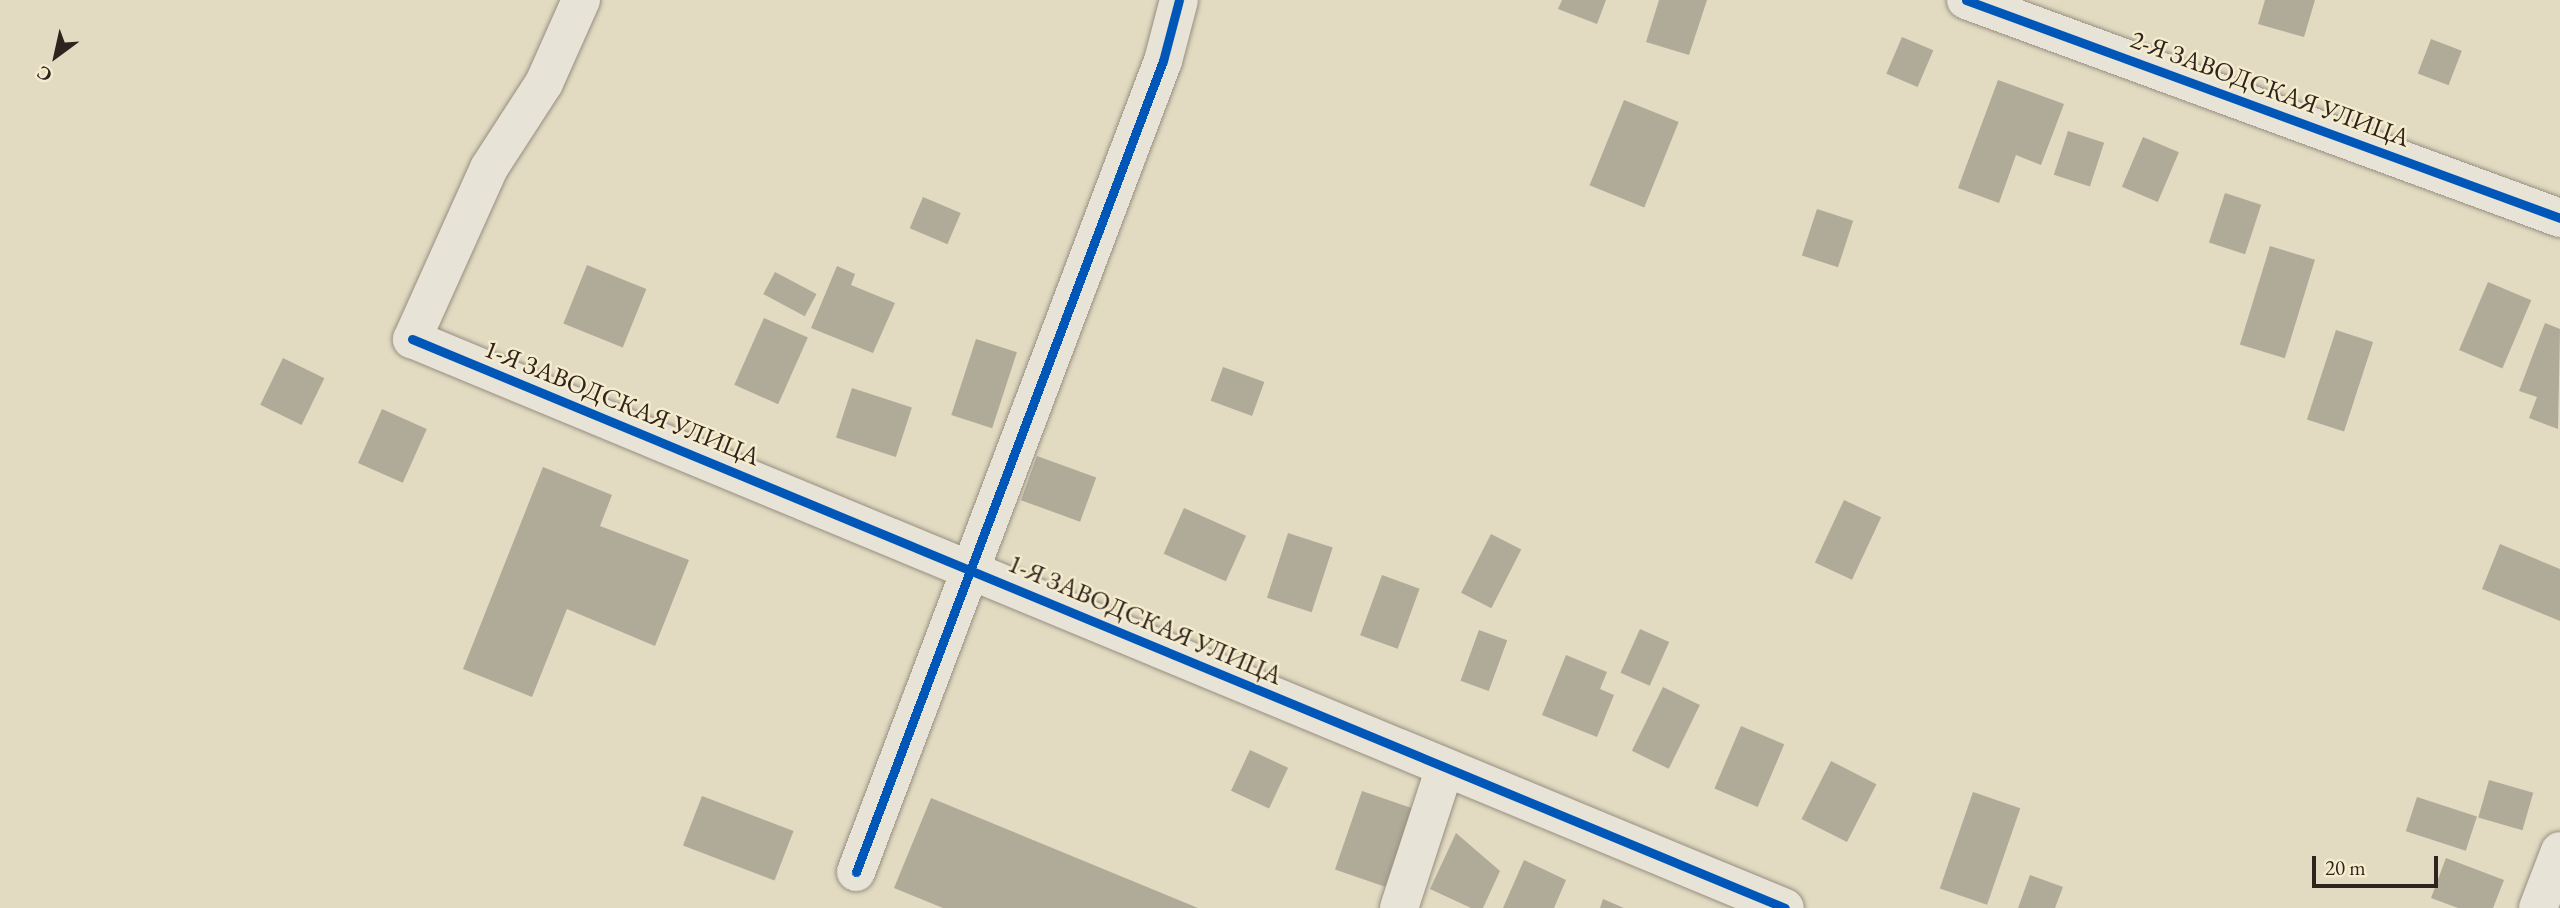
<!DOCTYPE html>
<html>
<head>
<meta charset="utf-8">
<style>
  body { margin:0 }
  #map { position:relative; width:2560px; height:908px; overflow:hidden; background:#e2dac1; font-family:"EB Garamond",serif }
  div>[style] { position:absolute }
  .building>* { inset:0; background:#b0aa99; transform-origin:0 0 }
  .roads { filter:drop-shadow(0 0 2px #968f81) drop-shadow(0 0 2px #968f81) }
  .minor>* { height:38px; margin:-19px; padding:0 19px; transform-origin:19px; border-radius:19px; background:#e7e3d7 }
  .cycleway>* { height:9px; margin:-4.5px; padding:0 4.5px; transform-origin:4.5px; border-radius:4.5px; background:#0057b8 }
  span { translate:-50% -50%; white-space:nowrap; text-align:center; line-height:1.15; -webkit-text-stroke:5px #f5ecce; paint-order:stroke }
  .street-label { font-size:26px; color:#30231e }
  .north { position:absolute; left:21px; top:21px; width:70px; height:70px; -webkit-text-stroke:5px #f5ecce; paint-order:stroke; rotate:213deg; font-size:19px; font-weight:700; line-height:28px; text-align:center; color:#30231e }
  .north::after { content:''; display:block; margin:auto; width:24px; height:32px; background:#30231e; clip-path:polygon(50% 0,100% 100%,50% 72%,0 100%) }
  .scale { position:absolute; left:2312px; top:856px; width:126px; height:32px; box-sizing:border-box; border:4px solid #30231e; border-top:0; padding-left:9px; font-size:21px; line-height:24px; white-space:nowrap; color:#30231e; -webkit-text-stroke:5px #f5ecce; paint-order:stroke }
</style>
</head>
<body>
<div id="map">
  <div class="building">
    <div style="clip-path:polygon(1562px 0,1606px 0,1597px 24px,1558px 9px)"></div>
    <div style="clip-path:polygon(1659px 0,1707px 0,1689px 55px,1646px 42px)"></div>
    <div style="clip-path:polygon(2265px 0,2315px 0,2304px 37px,2258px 24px)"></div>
    <div style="left:1902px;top:37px;width:34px;height:40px;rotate:23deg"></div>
    <div style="left:2431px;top:39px;width:33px;height:37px;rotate:21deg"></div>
    <div style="clip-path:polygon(1998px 80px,2064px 104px,2041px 165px,2016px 155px,1999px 203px,1958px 188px)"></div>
    <div style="left:1624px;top:100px;width:59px;height:92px;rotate:22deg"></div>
    <div style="left:2068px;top:131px;width:38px;height:46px;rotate:18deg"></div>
    <div style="left:2143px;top:137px;width:39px;height:54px;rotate:23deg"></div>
    <div style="left:2225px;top:193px;width:38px;height:52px;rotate:18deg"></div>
    <div style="left:923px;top:197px;width:41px;height:34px;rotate:23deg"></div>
    <div style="left:1817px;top:209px;width:38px;height:49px;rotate:18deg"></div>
    <div style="left:2270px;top:246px;width:47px;height:103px;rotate:17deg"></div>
    <div style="left:587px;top:265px;width:64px;height:63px;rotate:22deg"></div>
    <div style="clip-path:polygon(837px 266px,855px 274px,851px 285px,895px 303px,873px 353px,811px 328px)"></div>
    <div style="left:775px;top:272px;width:47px;height:25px;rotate:28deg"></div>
    <div style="left:2488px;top:282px;width:47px;height:74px;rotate:23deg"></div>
    <div style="left:764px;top:318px;width:48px;height:73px;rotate:24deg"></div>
    <div style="clip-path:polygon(2545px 323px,2560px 329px,2558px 429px,2529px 418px,2537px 397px,2519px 391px)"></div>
    <div style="left:2336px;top:330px;width:39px;height:94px;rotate:18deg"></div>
    <div style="left:976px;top:339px;width:43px;height:80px;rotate:18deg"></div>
    <div style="left:283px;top:358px;width:46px;height:52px;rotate:26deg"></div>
    <div style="left:1223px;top:367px;width:44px;height:36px;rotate:20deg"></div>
    <div style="left:852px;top:388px;width:63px;height:52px;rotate:18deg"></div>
    <div style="left:382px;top:409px;width:49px;height:59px;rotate:24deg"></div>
    <div style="left:1037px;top:456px;width:63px;height:47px;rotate:20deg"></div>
    <div style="clip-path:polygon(543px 467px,612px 495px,600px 526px,689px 560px,655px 646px,567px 609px,532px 697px,463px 669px)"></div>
    <div style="left:1844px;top:500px;width:41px;height:69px;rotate:25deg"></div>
    <div style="left:1184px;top:508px;width:68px;height:50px;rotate:24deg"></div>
    <div style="left:1288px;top:533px;width:47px;height:68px;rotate:18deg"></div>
    <div style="left:1491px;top:534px;width:34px;height:66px;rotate:27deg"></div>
    <div style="clip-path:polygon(2500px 544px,2560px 569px,2560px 621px,2482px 589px)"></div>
    <div style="left:1382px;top:575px;width:40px;height:64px;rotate:20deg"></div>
    <div style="left:1640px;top:629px;width:32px;height:48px;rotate:24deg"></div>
    <div style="left:1479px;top:630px;width:30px;height:54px;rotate:20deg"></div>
    <div style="clip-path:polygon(1566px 655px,1607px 672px,1600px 689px,1614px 695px,1597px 737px,1542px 715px)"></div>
    <div style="left:1663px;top:687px;width:41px;height:71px;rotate:26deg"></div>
    <div style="left:1741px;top:726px;width:47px;height:68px;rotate:23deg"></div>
    <div style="left:1250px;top:750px;width:42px;height:45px;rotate:25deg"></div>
    <div style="left:1831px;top:761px;width:51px;height:65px;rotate:27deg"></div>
    <div style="left:2489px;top:780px;width:46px;height:39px;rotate:16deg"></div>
    <div style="left:1362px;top:791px;width:53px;height:83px;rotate:19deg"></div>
    <div style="left:1973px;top:792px;width:50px;height:102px;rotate:19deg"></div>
    <div style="left:702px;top:796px;width:98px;height:53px;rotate:21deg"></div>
    <div style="left:2417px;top:797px;width:63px;height:36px;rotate:18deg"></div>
    <div style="clip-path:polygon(931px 798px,1198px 908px,943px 908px,894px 888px)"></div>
    <div style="clip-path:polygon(1456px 833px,1500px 871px,1483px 908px,1471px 908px,1430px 889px)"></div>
    <div style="clip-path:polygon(2446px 858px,2504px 880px,2493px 908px,2458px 908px,2431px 898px)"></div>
    <div style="clip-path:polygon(1524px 860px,1566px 880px,1554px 908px,1503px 908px)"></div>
    <div style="clip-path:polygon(2030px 875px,2063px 887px,2055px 908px,2018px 908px)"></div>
    <div style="clip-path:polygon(1603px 899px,1624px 908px,1600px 908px)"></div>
  </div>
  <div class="roads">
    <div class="minor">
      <div style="left:581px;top:0;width:91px;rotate:114deg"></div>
      <div style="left:544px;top:83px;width:101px;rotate:122.9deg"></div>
      <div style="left:489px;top:168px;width:188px;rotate:114.2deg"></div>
      <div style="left:412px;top:339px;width:1486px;rotate:22.51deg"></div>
      <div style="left:1966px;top:0;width:633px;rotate:20.15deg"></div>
      <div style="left:856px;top:872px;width:867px;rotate:-69.27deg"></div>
      <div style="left:1163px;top:61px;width:63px;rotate:-75.3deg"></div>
      <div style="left:1399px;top:908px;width:148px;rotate:-71.9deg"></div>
      <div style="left:2538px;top:908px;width:61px;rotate:-68.9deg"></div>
    </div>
  </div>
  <div class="cycleway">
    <div style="left:1966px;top:0;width:633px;rotate:20.15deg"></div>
    <div style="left:412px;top:339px;width:1486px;rotate:22.51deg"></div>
    <div style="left:856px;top:872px;width:867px;rotate:-69.27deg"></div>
    <div style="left:1163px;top:61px;width:63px;rotate:-75.3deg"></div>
  </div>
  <div class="street-label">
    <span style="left:2270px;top:89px;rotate:20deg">2-Я ЗАВОДСКАЯ УЛИЦА</span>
    <span style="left:622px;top:403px;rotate:22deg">1-Я ЗАВОДСКАЯ УЛИЦА</span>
    <span style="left:1145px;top:620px;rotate:23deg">1-Я ЗАВОДСКАЯ УЛИЦА</span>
  </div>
  <div class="north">С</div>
  <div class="scale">20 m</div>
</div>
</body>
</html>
